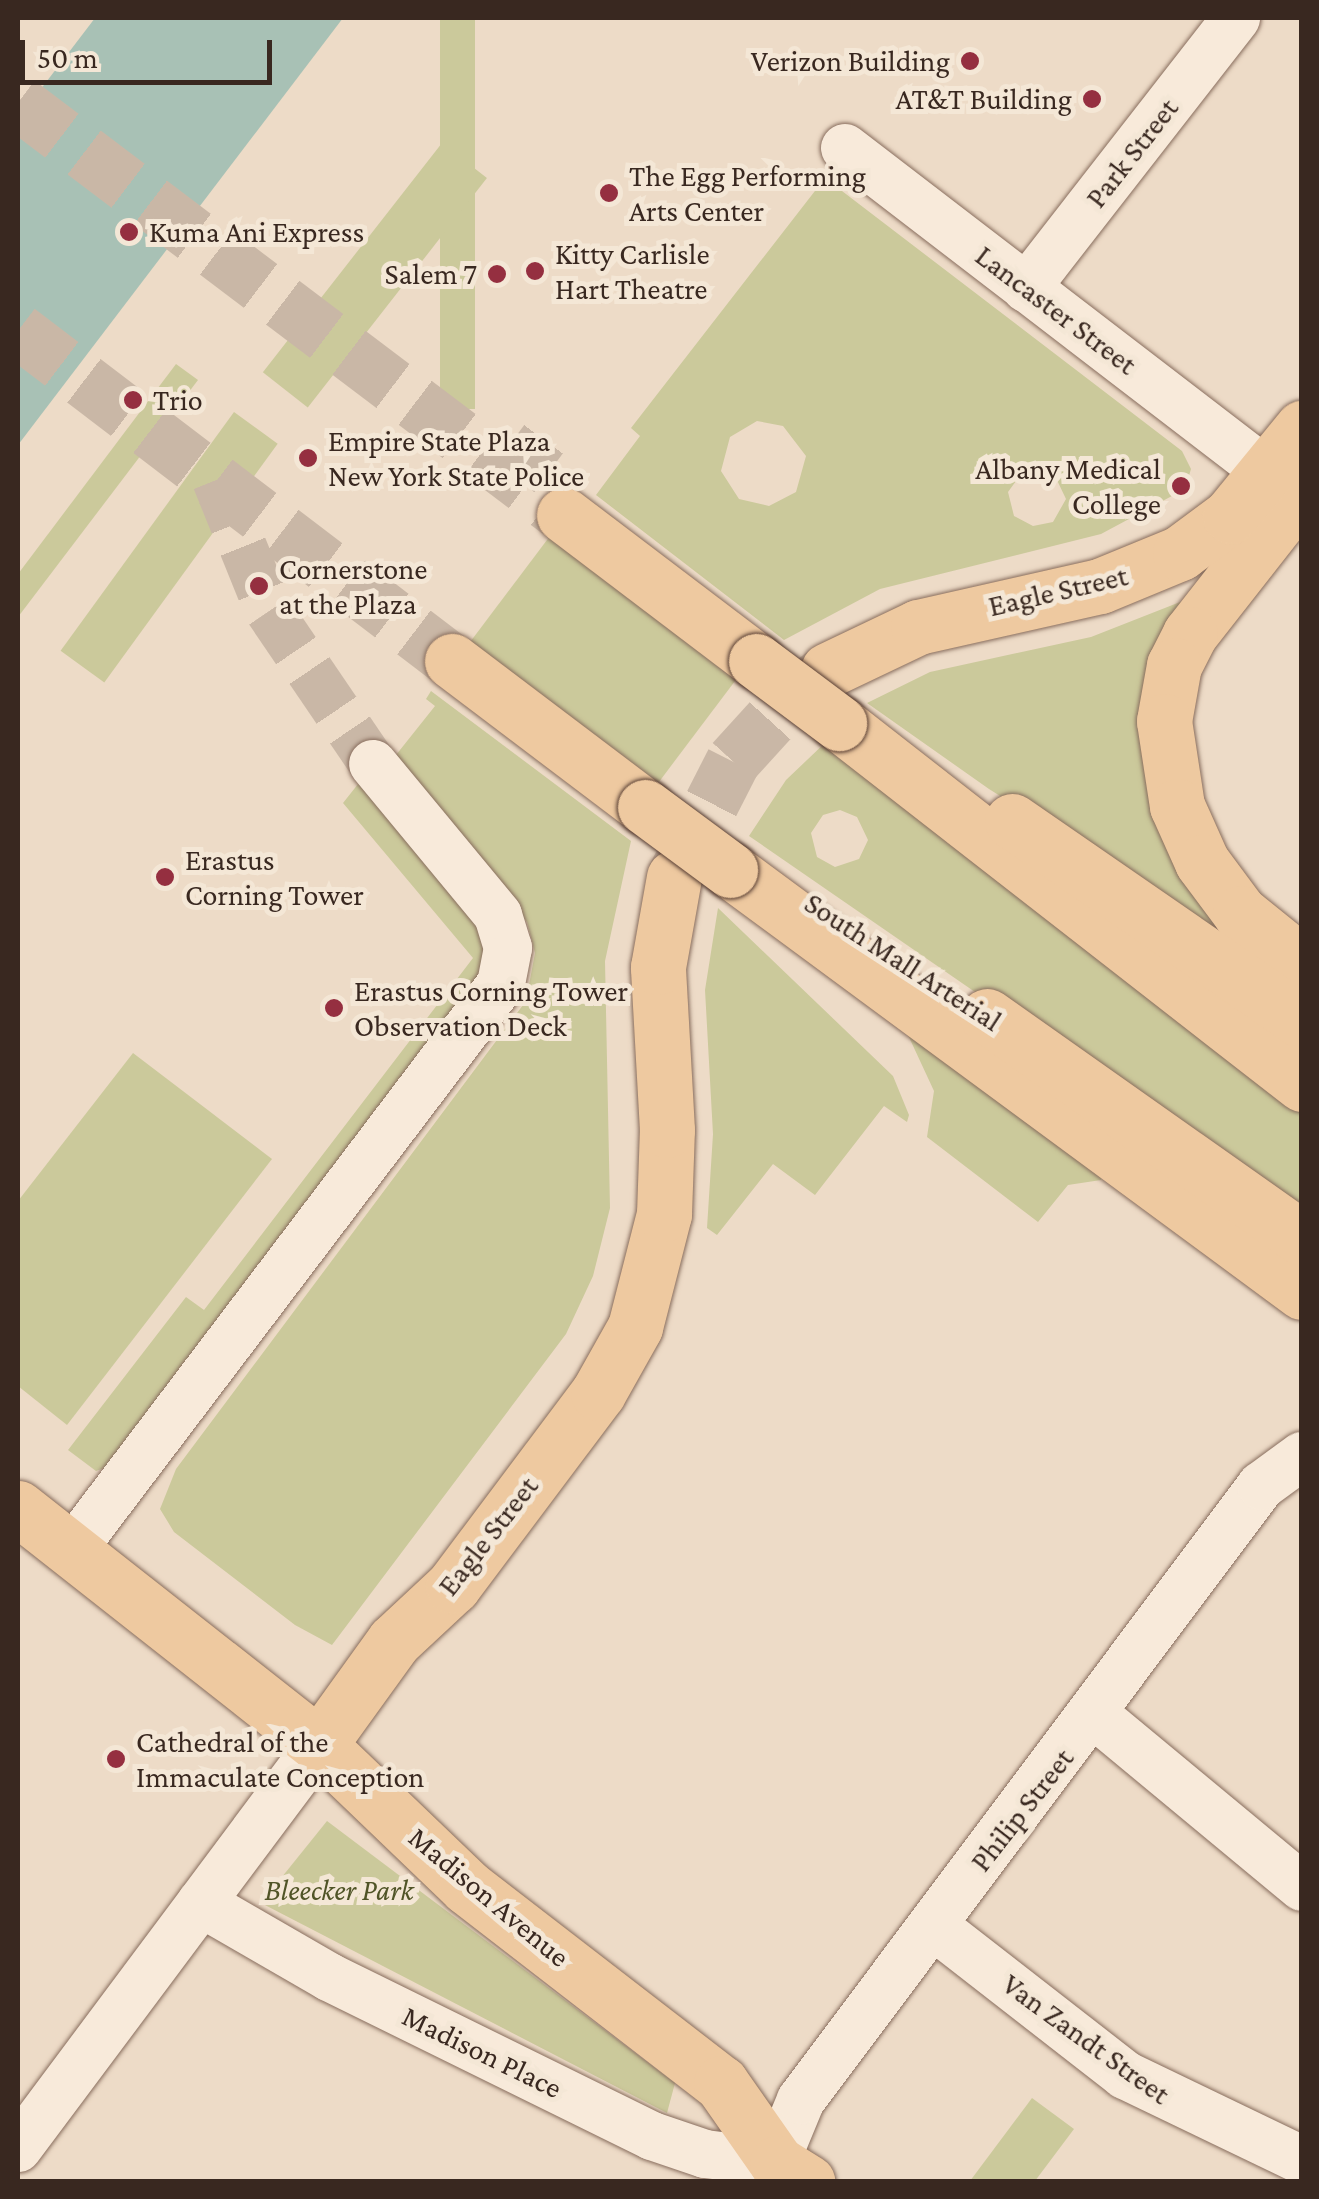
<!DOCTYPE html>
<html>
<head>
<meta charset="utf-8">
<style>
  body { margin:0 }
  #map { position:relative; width:1319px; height:2199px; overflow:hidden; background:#eddbc7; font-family:"Crimson Pro",serif }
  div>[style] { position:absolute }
  .green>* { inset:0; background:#cbc99b; transform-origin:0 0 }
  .water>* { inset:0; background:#a8c1b5 }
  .minor-tunnel>* { height:48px; margin-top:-24px; transform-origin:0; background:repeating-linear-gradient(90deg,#c9b7a6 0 48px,transparent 0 72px) }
  .major-tunnel>* { height:55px; margin-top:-27.5px; transform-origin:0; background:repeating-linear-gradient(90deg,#c9b7a6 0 55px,transparent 0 83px) }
  .roads { filter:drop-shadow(0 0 2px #886d5d) drop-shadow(0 0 2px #886d5d) }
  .minor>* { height:48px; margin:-24px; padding:0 24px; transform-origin:24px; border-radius:24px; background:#f8eada }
  .major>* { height:55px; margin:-27.5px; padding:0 27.5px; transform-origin:27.5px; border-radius:27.5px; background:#eec9a0 }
  .bridges { filter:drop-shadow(0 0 2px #563c31) drop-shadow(0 0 2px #563c31) }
  .major-bridge>* { height:55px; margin:-27.5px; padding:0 27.5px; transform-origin:27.5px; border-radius:27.5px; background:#eec9a0 }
  .dots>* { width:28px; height:28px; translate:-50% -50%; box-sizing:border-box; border:5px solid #f4e7d6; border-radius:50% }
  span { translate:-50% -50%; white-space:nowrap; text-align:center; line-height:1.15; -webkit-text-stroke:10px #f4e7d6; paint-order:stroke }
  .poi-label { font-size:30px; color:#392820 }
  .right { translate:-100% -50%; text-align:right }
  .left { translate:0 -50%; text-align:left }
  .street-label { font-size:30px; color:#392820 }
  .park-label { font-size:30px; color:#505427; font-style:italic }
  .frame { position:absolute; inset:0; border:20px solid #392820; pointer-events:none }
  .scale { position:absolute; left:20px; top:40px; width:252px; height:45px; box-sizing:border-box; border:5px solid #392820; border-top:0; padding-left:12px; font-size:30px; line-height:35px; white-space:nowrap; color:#392820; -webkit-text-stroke:8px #f4e7d6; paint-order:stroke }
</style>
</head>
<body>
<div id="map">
  <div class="green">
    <div style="left:440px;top:18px;width:35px;height:391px"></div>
    <div style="left:442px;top:143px;width:57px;height:291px;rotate:38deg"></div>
    <div style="clip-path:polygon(evenodd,825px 178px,1182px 451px,1191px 469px,1185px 489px,1101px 534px,880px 589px,784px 640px,596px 495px,640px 436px,631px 428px,825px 178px,757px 421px,783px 426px,806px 456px,796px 492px,769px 506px,739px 499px,721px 471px,730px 437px,757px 421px,825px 178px,1038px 469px,1055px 476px,1066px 499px,1053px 522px,1033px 526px,1014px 516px,1008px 492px,1021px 474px,1038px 469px)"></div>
    <div style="clip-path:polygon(176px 364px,198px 380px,18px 617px,18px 574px)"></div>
    <div style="left:234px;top:412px;width:54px;height:295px;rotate:36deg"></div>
    <div style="left:553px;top:532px;width:235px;height:143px;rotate:37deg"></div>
    <div style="clip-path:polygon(1203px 593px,1162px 658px,1244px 950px,989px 789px,867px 703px,930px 672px,1091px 637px)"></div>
    <div style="clip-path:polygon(431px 691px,631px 841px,605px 961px,610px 1208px,593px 1276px,566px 1334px,332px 1645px,295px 1625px,174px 1532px,160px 1509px,176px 1469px,526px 1001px,535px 953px,527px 922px,396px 755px,435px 706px,426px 699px)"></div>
    <div style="clip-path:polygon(evenodd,828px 740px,1301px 1110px,1301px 1217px,749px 836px,786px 780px,828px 740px,840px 810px,857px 817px,868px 840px,859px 859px,835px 867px,817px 857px,811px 833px,823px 815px,840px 810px)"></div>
    <div style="clip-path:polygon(366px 774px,482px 927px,488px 967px,107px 1467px,96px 1471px,68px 1450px,186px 1297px,204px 1310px,473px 958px,343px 803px)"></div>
    <div style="clip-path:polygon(718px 908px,893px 1076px,909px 1115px,907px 1122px,884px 1106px,815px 1195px,773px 1164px,717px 1235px,707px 1228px,713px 1134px,705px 990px)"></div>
    <div style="clip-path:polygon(908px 1035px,1102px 1176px,1101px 1180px,1068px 1185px,1038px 1222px,927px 1137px,934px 1091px)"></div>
    <div style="clip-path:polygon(133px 1053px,272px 1159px,67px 1425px,18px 1386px,18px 1201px)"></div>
    <div style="clip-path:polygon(327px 1821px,675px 2083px,667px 2113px,261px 1903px)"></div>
    <div style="clip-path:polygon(1032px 2098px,1074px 2129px,1035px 2181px,970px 2181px)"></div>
  </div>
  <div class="water">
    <div style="clip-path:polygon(95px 18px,343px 18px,18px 445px,18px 119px)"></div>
  </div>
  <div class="minor-tunnel">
    <div style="left:515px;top:478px;width:61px;rotate:-53.7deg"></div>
    <div style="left:216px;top:480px;width:141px;rotate:68deg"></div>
    <div style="left:269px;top:611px;width:185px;rotate:55.8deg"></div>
  </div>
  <div class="major-tunnel">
    <div style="left:18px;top:102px;width:685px;rotate:37.1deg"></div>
    <div style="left:18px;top:330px;width:546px;rotate:37.33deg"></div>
    <div style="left:674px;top:877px;width:130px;rotate:-63deg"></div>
    <div style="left:733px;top:761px;width:74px;rotate:-47.7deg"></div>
    <div style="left:783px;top:706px;width:58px;rotate:-38.7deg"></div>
  </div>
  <div class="roads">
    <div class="minor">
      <div style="left:845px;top:148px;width:532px;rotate:37.52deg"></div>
      <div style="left:1026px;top:288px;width:342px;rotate:-52.1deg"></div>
      <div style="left:72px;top:1550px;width:710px;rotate:-52.84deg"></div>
      <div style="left:501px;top:984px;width:37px;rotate:-79deg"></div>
      <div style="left:508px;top:948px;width:34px;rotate:-107deg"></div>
      <div style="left:498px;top:915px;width:196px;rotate:-129.6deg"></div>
      <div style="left:1095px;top:1715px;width:269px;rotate:39.7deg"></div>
      <div style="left:201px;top:1903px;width:148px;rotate:30deg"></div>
      <div style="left:329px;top:1977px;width:360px;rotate:26.2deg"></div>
      <div style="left:652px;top:2136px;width:56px;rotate:18.8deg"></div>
      <div style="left:705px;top:2154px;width:73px;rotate:7.1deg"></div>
      <div style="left:935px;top:1927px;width:241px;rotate:37.9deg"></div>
      <div style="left:1125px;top:2075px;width:196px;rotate:25.7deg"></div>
      <div style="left:18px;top:2148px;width:503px;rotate:-53.24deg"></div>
      <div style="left:767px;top:2182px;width:89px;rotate:-67.5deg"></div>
      <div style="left:801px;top:2100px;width:767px;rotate:-53.16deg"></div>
      <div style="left:1261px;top:1486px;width:51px;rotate:-36.2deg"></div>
    </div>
    <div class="major">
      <div style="left:1302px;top:491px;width:182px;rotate:128.1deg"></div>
      <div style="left:1190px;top:634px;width:35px;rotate:117deg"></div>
      <div style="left:1174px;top:665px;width:57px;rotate:100.1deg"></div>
      <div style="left:1164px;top:721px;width:86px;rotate:81.3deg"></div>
      <div style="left:1177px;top:806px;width:61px;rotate:65.9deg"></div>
      <div style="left:1202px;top:862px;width:64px;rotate:53.3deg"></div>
      <div style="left:1240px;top:913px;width:80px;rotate:38.9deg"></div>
      <div style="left:564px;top:515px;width:241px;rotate:37.2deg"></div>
      <div style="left:452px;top:661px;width:242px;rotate:37.1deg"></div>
      <div style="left:828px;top:670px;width:100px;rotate:-25.5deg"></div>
      <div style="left:918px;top:627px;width:187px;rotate:-12.7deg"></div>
      <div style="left:1100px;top:586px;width:87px;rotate:-22.4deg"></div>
      <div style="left:1180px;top:553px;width:62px;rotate:-36.5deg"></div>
      <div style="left:1230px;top:516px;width:114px;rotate:-50.7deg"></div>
      <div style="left:839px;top:723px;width:587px;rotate:37.94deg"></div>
      <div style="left:1012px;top:821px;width:352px;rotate:34.6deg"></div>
      <div style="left:730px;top:870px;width:711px;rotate:36.42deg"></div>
      <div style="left:987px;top:1016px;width:385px;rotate:35.2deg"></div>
      <div style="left:18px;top:1508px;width:383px;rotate:38.2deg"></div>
      <div style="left:319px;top:1745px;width:205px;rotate:43.8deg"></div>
      <div style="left:467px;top:1887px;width:321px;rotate:37.7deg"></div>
      <div style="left:721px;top:2083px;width:98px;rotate:55deg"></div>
      <div style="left:777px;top:2163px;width:36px;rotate:32deg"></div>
      <div style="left:319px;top:1745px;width:128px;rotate:-54.2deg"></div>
      <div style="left:394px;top:1641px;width:81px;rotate:-43deg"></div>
      <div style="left:453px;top:1586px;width:241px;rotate:-53.1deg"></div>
      <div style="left:598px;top:1393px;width:76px;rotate:-60.7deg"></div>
      <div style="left:635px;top:1327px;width:117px;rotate:-75.6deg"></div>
      <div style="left:664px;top:1214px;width:84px;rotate:-88deg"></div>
      <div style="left:667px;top:1130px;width:163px;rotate:-93.2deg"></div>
      <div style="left:658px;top:967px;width:91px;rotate:-79.9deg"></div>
    </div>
  </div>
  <div class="bridges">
    <div class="major-bridge">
      <div style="left:756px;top:661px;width:104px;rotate:36.8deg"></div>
      <div style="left:645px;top:807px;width:106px;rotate:36.5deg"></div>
    </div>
  </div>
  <div class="dots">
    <div style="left:970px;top:61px;background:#952f40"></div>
    <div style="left:1092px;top:99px;background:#952f40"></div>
    <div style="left:609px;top:193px;background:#952f40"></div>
    <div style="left:129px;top:232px;background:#952f40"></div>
    <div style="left:535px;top:271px;background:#952f40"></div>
    <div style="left:497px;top:274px;background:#952f40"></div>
    <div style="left:133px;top:400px;background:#952f40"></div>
    <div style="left:308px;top:458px;background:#952f40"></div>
    <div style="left:1181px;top:486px;background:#952f40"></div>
    <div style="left:259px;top:586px;background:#952f40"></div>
    <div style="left:165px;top:877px;background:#952f40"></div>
    <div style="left:334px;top:1008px;background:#952f40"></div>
    <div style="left:116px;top:1759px;background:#952f40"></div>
  </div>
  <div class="poi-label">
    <span class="right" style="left:950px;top:61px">Verizon Building</span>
    <span class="right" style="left:1072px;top:99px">AT&amp;T Building</span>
    <span class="left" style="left:629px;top:193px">The Egg Performing<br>Arts Center</span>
    <span class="left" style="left:149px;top:232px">Kuma Ani Express</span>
    <span class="left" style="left:555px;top:271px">Kitty Carlisle<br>Hart Theatre</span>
    <span class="right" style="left:477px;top:274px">Salem 7</span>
    <span class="left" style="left:153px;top:400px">Trio</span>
    <span class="left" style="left:328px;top:458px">Empire State Plaza<br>New York State Police</span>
    <span class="right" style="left:1161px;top:486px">Albany Medical<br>College</span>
    <span class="left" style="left:279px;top:586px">Cornerstone<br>at the Plaza</span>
    <span class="left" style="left:185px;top:877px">Erastus<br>Corning Tower</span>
    <span class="left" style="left:354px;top:1008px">Erastus Corning Tower<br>Observation Deck</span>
    <span class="left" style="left:136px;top:1759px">Cathedral of the<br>Immaculate Conception</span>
  </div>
  <div class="street-label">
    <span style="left:1132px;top:153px;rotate:-52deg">Park Street</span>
    <span style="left:1056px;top:310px;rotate:37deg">Lancaster Street</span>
    <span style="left:1058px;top:591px;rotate:-13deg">Eagle Street</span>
    <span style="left:903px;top:962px;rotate:33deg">South Mall Arterial</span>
    <span style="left:488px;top:1536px;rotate:-52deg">Eagle Street</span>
    <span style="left:1022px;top:1810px;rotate:-52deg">Philip Street</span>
    <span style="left:489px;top:1897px;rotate:40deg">Madison Avenue</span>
    <span style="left:1086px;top:2039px;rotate:36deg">Van Zandt Street</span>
    <span style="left:482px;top:2052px;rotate:26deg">Madison Place</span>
  </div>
  <div class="park-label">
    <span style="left:339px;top:1890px">Bleecker Park</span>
  </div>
  <div class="frame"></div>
  <div class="scale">50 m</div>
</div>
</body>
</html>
